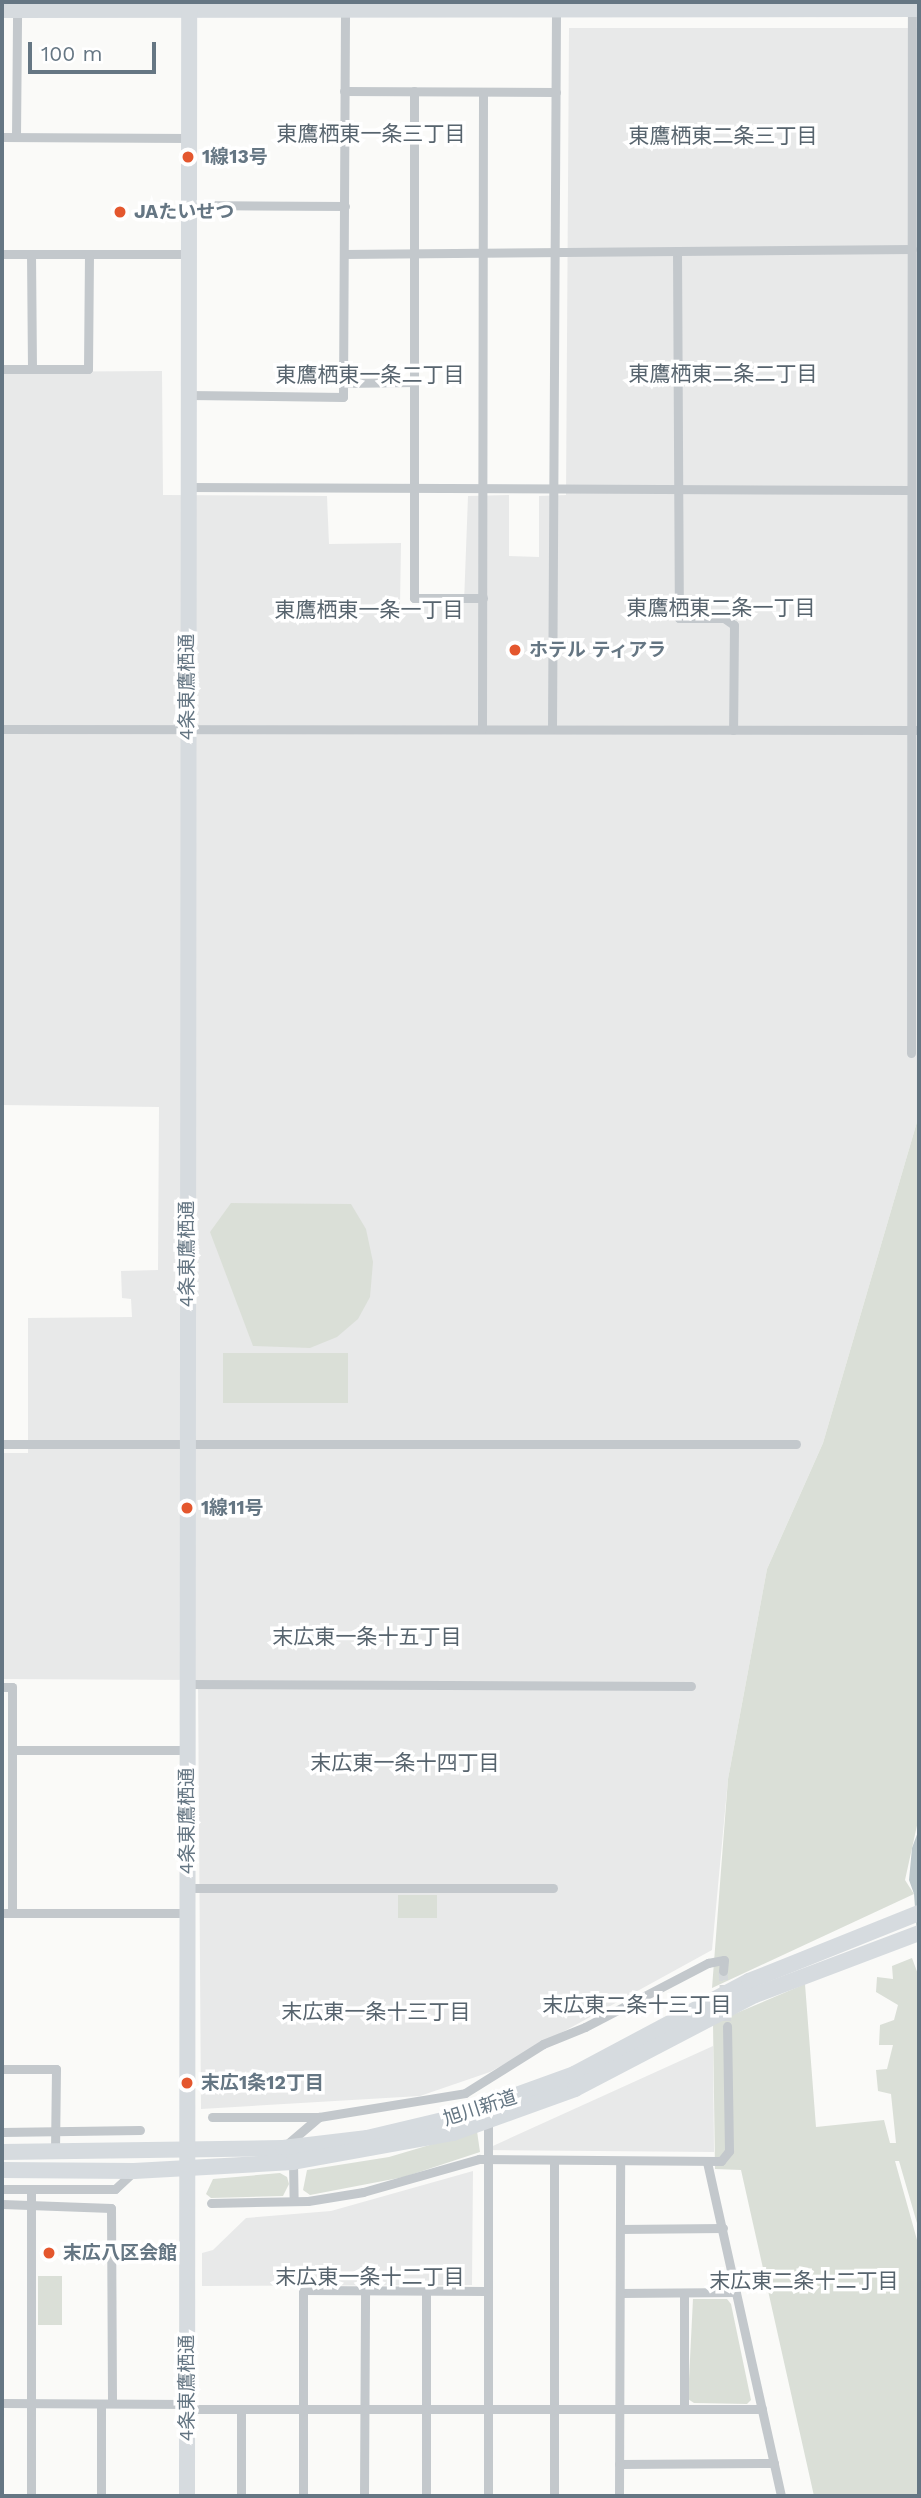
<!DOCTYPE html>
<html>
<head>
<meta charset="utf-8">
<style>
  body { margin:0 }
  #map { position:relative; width:921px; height:2498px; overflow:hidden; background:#fafaf8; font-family:"Work Sans","Noto Sans JP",sans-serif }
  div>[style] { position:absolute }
  .built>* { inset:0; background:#e8e9e9 }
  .green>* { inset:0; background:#dadfd7; transform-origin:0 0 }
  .water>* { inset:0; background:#bbc7cb }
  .minor-tunnel>* { height:9px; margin-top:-4.5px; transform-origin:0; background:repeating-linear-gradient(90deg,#d5d9db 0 9px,transparent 0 13.5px) }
  .minor>* { height:9px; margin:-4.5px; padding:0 4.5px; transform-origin:4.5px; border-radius:4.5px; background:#c3c8cc }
  .primary>* { height:14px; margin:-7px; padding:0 7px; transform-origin:7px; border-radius:7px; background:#d6dbdf }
  .trunk>* { height:16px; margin:-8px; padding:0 8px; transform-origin:8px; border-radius:8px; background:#d6dbdf }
  .dots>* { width:19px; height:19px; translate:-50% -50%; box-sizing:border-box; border:4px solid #fff; border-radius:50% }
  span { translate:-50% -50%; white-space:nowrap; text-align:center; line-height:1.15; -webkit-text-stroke:7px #fff; paint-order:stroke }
  .poi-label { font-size:19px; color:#657683; font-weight:700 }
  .left { translate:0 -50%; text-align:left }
  .street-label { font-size:19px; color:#657683 }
  .neighbourhood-label { font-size:21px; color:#57646e }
  .frame { position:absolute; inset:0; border:4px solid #657683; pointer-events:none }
  .scale { position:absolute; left:28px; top:42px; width:128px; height:32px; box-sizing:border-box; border:4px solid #657683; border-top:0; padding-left:9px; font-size:21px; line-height:24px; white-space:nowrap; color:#657683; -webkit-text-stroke:5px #fff; paint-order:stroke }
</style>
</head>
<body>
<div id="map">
  <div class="built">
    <div style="clip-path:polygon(569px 28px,919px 28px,919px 1115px,823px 1443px,767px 1569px,728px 1779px,712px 1950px,490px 2072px,420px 2096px,201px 2109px,198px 1680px,2px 1679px,2px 1453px,28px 1453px,28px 1318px,132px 1317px,131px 1299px,122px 1298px,121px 1271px,158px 1270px,159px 1107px,2px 1105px,2px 372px,162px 371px,163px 495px,327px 496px,329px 544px,401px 543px,400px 605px,464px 603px,468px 496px,509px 495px,509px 556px,539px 557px,539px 496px,566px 495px)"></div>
    <div style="clip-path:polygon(713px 2046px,714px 2152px,484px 2150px)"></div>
    <div style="clip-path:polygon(473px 2171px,472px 2285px,202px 2286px,202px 2253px,213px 2250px,246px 2218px,331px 2211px)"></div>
  </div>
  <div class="green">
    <div style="clip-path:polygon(919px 1115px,919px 1782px,918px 1821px,905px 1880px,914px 1894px,712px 1988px,728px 1779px,767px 1569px,823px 1443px)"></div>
    <div style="clip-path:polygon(231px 1203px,351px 1204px,366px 1229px,373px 1262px,370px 1297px,358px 1319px,337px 1337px,310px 1348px,253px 1346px,210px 1232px)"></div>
    <div style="left:348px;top:1353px;width:50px;height:125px;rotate:90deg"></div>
    <div style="left:398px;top:1895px;width:39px;height:23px"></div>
    <div style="clip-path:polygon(912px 1958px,919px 1977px,919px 2230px,899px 2161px,895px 2161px,919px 2247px,919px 2496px,814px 2496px,741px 2170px,715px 2169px,713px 2023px,805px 1984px,816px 2127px,884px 2120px,890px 2143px,896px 2143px,891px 2094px,878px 2091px,876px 2070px,887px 2069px,893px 2045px,879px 2045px,880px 2025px,894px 2020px,898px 2005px,876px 1992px,877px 1977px,893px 1979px,892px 1966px)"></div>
    <div style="clip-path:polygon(477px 2131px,480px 2152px,404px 2177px,310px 2195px,303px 2190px,307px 2170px,389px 2157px)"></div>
    <div style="clip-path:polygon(280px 2173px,287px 2177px,289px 2184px,283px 2196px,211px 2198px,206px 2194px,213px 2179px)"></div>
    <div style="left:38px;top:2276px;width:24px;height:49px"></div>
    <div style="clip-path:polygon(693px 2299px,727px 2299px,731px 2304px,751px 2400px,747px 2404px,694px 2403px,688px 2399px)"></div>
  </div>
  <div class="water">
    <div style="clip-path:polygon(919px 1829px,919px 1961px,914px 1894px,909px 1880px,912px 1848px)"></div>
  </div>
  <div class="minor-tunnel">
    <div style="left:723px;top:1971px;width:55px;rotate:85.8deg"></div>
  </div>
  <div class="minor">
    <div style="left:344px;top:91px;width:212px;rotate:0.3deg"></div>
    <div style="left:414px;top:91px;width:507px;rotate:90deg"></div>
    <div style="left:414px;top:598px;width:69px"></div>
    <div style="left:2px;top:137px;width:186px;rotate:0.3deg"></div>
    <div style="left:16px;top:137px;width:126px;rotate:-89.5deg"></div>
    <div style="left:188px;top:205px;width:157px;rotate:0.4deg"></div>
    <div style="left:677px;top:251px;width:367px;rotate:89.7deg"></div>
    <div style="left:679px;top:618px;width:45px"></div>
    <div style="left:724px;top:618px;width:12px;rotate:35deg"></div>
    <div style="left:734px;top:625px;width:105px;rotate:90.5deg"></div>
    <div style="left:2px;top:254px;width:186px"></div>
    <div style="left:31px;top:254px;width:115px;rotate:89.5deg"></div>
    <div style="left:344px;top:254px;width:568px;rotate:-0.5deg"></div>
    <div style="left:2px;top:369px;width:86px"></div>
    <div style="left:88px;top:369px;width:114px;rotate:-89.5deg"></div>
    <div style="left:344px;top:383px;width:70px;rotate:-0.8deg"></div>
    <div style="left:188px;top:395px;width:155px;rotate:0.7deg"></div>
    <div style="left:343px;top:397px;width:395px;rotate:-89.7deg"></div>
    <div style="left:187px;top:487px;width:724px;rotate:0.24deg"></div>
    <div style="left:2px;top:729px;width:917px;rotate:0.06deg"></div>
    <div style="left:482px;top:729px;width:637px;rotate:-89.91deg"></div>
    <div style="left:552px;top:729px;width:727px;rotate:-89.68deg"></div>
    <div style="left:911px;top:1053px;width:1051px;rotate:-89.95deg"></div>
    <div style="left:2px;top:1444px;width:794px"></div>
    <div style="left:187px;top:1684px;width:504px;rotate:0.23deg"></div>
    <div style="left:2px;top:1687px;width:10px"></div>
    <div style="left:12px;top:1687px;width:226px;rotate:90deg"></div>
    <div style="left:12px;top:1750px;width:175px"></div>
    <div style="left:187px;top:1888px;width:366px"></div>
    <div style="left:2px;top:1913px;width:186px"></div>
    <div style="left:2px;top:2069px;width:54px"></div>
    <div style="left:56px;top:2069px;width:83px;rotate:90.7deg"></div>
    <div style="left:212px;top:2117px;width:107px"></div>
    <div style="left:319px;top:2117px;width:148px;rotate:-9.3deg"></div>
    <div style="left:465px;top:2093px;width:92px;rotate:-32.1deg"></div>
    <div style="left:543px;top:2044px;width:45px;rotate:-22deg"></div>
    <div style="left:585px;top:2027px;width:139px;rotate:-27.5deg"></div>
    <div style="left:708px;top:1963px;width:16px;rotate:-11deg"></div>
    <div style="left:724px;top:1960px;width:11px;rotate:95deg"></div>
    <div style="left:488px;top:2122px;width:374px;rotate:90deg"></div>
    <div style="left:2px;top:2132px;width:138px;rotate:-0.8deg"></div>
    <div style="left:285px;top:2146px;width:45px;rotate:-40.5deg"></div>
    <div style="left:293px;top:2162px;width:39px;rotate:89deg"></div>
    <div style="left:707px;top:2162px;width:342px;rotate:77.5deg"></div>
    <div style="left:2px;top:2189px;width:113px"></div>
    <div style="left:115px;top:2189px;width:25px;rotate:-43deg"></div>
    <div style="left:211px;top:2203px;width:97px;rotate:-1.2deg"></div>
    <div style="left:308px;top:2201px;width:56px;rotate:-9.3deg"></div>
    <div style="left:363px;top:2192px;width:121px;rotate:-15.9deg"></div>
    <div style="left:479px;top:2159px;width:242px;rotate:0.5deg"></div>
    <div style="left:721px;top:2161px;width:13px;rotate:-51deg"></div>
    <div style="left:729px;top:2151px;width:125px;rotate:-90.9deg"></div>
    <div style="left:2px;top:2204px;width:109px;rotate:2.1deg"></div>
    <div style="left:111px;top:2208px;width:195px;rotate:89.7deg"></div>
    <div style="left:620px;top:2229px;width:103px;rotate:-0.6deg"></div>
    <div style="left:620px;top:2293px;width:116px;rotate:-0.5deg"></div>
    <div style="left:2px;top:2403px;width:185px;rotate:0.3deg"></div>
    <div style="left:101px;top:2404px;width:92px;rotate:90deg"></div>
    <div style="left:684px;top:2408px;width:115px;rotate:-90deg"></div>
    <div style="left:187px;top:2409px;width:575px"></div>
    <div style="left:241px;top:2409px;width:87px;rotate:90deg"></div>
    <div style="left:619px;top:2464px;width:155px;rotate:-0.4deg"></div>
    <div style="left:31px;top:2496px;width:306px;rotate:-90deg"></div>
    <div style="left:303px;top:2496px;width:206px;rotate:-90deg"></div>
    <div style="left:303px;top:2290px;width:184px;rotate:0.3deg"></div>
    <div style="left:364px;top:2496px;width:203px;rotate:-89.7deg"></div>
    <div style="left:426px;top:2496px;width:203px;rotate:-90deg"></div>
    <div style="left:554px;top:2496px;width:333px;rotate:-90deg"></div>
    <div style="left:619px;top:2496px;width:334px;rotate:-89.8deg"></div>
  </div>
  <div class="primary">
    <div style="left:2px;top:11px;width:917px;rotate:-0.06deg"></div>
  </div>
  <div class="trunk">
    <div style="left:2px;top:2152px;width:281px;rotate:-0.8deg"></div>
    <div style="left:283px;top:2148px;width:85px;rotate:-6.8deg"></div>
    <div style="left:367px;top:2138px;width:91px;rotate:-13.3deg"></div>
    <div style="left:456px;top:2117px;width:126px;rotate:-20deg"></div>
    <div style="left:574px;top:2074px;width:198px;rotate:-28deg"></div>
    <div style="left:749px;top:1981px;width:183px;rotate:-21.8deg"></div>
    <div style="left:2px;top:2170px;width:132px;rotate:0.4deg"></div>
    <div style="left:134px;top:2171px;width:159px;rotate:-3.2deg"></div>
    <div style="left:293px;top:2162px;width:163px;rotate:-10.3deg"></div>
    <div style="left:453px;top:2133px;width:130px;rotate:-19.8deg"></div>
    <div style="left:575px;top:2089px;width:203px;rotate:-27.6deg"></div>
    <div style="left:755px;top:1995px;width:175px;rotate:-20.7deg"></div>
    <div style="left:187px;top:2496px;width:2494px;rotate:-89.95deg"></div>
  </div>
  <div class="dots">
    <div style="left:188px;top:157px;background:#e4572e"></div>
    <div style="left:120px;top:212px;background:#e4572e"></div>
    <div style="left:515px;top:650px;background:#e4572e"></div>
    <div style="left:187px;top:1508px;background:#e4572e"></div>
    <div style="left:187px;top:2083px;background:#e4572e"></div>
    <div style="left:49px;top:2253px;background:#e4572e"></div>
  </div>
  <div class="poi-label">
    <span class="left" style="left:202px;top:157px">1線13号</span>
    <span class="left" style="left:134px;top:212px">JAたいせつ</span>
    <span class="left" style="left:529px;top:650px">ホテル ティアラ</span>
    <span class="left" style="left:201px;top:1508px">1線11号</span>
    <span class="left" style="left:201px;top:2083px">末広1条12丁目</span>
    <span class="left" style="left:63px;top:2253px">末広八区会館</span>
  </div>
  <div class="street-label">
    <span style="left:187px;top:687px;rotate:-90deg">4条東鷹栖通</span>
    <span style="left:187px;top:1254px;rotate:-90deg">4条東鷹栖通</span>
    <span style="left:187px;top:1821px;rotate:-90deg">4条東鷹栖通</span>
    <span style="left:480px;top:2108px;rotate:-18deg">旭川新道</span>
    <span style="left:187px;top:2388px;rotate:-90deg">4条東鷹栖通</span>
  </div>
  <div class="neighbourhood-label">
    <span style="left:371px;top:134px">東鷹栖東一条三丁目</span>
    <span style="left:723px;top:136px">東鷹栖東二条三丁目</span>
    <span style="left:723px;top:374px">東鷹栖東二条二丁目</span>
    <span style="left:370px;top:375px">東鷹栖東一条二丁目</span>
    <span style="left:721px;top:608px">東鷹栖東二条一丁目</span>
    <span style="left:369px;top:610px">東鷹栖東一条一丁目</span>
    <span style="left:367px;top:1637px">末広東一条十五丁目</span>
    <span style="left:405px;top:1763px">末広東一条十四丁目</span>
    <span style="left:637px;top:2005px">末広東二条十三丁目</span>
    <span style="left:376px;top:2012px">末広東一条十三丁目</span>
    <span style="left:370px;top:2277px">末広東一条十二丁目</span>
    <span style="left:804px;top:2281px">末広東二条十二丁目</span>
  </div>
  <div class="frame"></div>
  <div class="scale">100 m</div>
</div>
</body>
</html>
